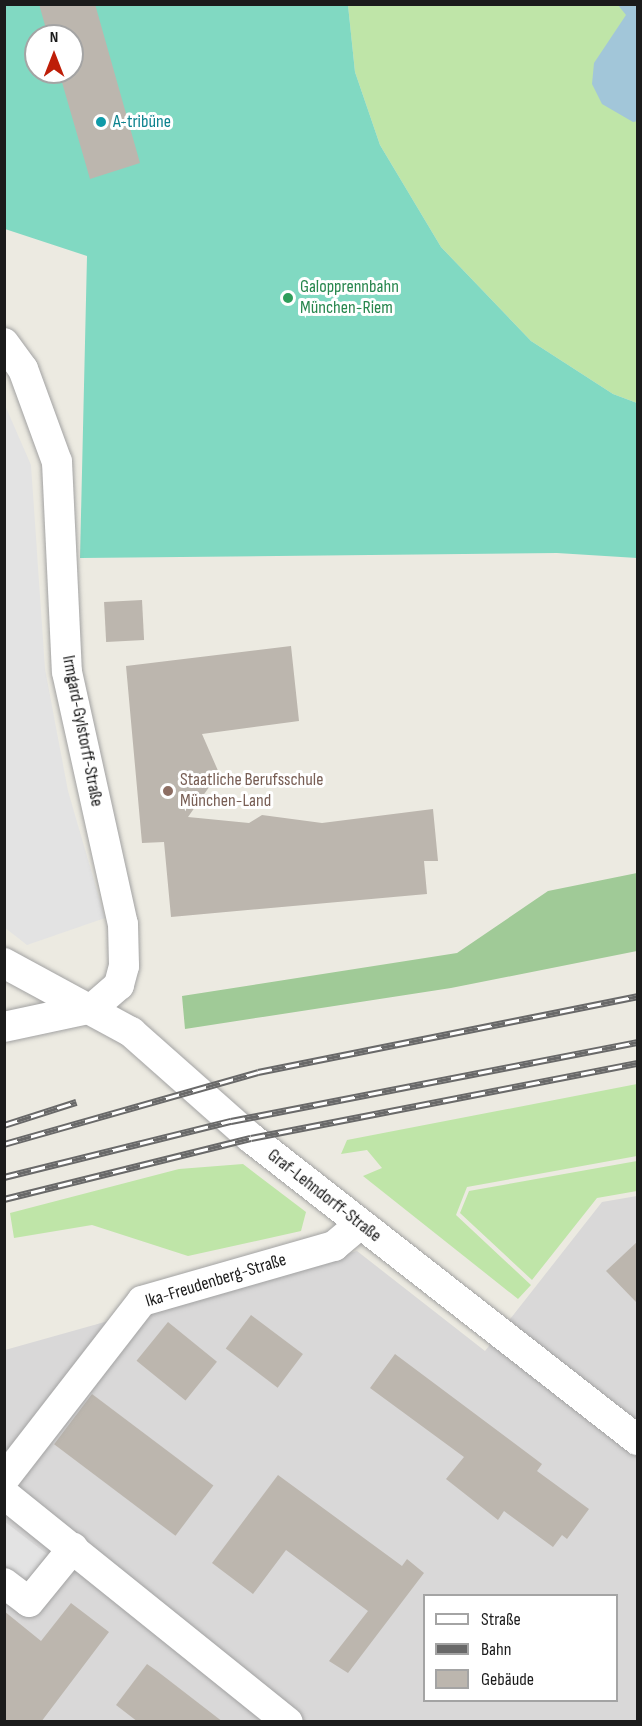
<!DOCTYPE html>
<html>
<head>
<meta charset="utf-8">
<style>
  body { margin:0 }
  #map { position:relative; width:642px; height:1726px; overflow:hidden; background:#eceae1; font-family:"Sofia Sans Condensed",sans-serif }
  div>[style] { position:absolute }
  .residential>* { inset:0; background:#d9d8d8 }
  .grass>* { inset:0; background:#bfe5a8 }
  .forest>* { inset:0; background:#a0ca97 }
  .pitch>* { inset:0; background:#81d9c2 }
  .parking>* { inset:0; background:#e3e3e3 }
  .water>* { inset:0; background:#a2c6d9 }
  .building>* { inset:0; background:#bcb6ae; transform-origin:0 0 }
  .roads { filter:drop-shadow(0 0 2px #a2a2a2) drop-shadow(0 0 2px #a2a2a2) }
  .street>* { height:30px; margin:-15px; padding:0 15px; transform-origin:15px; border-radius:15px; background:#fff }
  .rail>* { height:7px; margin-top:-3.5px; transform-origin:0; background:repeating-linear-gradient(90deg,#fff 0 14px,#696969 0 28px); box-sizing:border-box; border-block:2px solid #696969 }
  .dots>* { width:16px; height:16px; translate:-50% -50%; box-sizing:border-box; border:3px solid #fff; border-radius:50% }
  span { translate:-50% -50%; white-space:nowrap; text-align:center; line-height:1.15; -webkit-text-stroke:6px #fff; paint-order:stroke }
  .culture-label { font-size:18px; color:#0d838f }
  .left { translate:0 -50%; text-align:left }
  .leisure-label { font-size:18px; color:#27864d }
  .street-label { font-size:18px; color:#1b1b1b }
  .education-label { font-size:18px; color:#785e54 }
  .frame { position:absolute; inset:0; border:6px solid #1b1b1b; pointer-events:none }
  .legend { position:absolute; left:423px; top:1594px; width:195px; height:108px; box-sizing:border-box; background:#fff; border:2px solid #a4a4a4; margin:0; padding:8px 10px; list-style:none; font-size:18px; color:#1b1b1b }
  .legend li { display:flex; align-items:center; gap:12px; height:30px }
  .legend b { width:30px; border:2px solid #a4a4a4 }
  .north { position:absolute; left:24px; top:24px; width:60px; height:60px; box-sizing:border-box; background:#fff; border:2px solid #a4a4a4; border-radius:50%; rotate:0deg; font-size:16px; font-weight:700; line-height:24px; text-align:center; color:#1b1b1b }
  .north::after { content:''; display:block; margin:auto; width:21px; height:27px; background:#be1e08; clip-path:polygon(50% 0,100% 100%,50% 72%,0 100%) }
</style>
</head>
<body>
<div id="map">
  <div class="residential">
    <div style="clip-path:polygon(evenodd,637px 1196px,637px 1721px,5px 1722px,5px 1350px,357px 1251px,485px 1351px,602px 1202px,637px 1196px,424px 1596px,616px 1596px,616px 1700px,424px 1700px,424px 1596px)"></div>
  </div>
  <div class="grass">
    <div style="clip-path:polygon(348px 5px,637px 5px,637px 403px,613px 394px,531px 341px,441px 247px,380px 145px,355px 72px)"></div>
    <div style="clip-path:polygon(637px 1084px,637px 1156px,467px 1187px,456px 1215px,531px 1285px,518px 1299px,363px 1176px,382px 1168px,367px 1150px,341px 1154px,347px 1140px)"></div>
    <div style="clip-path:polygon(637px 1161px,637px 1191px,597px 1198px,532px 1280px,460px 1213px,469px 1191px)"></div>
    <div style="clip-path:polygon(243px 1164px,306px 1212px,301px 1231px,188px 1256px,92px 1225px,14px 1238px,10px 1213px,179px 1169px)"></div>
  </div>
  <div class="forest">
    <div style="clip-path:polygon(637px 873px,637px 951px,451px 988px,185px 1029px,182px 996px,457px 953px,548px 891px)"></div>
  </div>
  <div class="pitch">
    <div style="clip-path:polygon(evenodd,5px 5px,348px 5px,355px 72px,380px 145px,441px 247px,531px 341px,613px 394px,637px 403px,637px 558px,557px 553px,80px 558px,87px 256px,5px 229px,5px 5px,36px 36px,72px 36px,72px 72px,36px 72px,36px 36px)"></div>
  </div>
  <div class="parking">
    <div style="clip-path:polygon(4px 403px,31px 465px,45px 669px,68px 791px,105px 918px,27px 945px,4px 927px)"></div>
    <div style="clip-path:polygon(4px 1521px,47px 1554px,26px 1582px,5px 1565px)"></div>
  </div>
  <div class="water">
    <div style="clip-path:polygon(618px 5px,637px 5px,638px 121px,633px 122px,602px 104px,592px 84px,594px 63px,626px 15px)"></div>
  </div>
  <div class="building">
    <div style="clip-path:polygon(39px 4px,95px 4px,140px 163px,90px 179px,59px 72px,72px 72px,72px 36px,48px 36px)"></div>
    <div style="left:142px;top:600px;width:40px;height:38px;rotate:87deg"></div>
    <div style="clip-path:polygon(291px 646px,299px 721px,202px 734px,219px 773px,188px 817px,249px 823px,262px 815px,322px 823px,433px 809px,438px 861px,424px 861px,427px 894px,171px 917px,164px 842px,142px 843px,126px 666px)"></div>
    <div style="clip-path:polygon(638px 1241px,638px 1304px,606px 1271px)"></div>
    <div style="left:251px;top:1315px;width:65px;height:42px;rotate:37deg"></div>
    <div style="left:168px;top:1322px;width:63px;height:50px;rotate:39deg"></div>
    <div style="clip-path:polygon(395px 1354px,542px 1464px,537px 1471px,589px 1509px,567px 1539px,562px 1535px,553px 1547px,504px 1511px,498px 1520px,446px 1479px,464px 1457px,370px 1388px)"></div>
    <div style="left:92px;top:1394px;width:152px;height:63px;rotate:37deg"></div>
    <div style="clip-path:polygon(278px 1475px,402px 1566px,407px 1559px,424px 1573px,348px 1673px,329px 1661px,368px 1611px,286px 1550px,253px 1594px,212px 1563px)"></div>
    <div style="clip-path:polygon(71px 1603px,109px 1632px,41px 1722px,4px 1722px,4px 1611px,41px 1641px)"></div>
    <div style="clip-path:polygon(147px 1664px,157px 1671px,223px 1722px,138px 1722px,116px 1705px)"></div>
  </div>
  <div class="roads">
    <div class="street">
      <div style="left:4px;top:343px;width:32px;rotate:54deg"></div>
      <div style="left:23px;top:369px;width:99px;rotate:69.9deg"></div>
      <div style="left:57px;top:462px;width:210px;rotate:87.3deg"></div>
      <div style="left:67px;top:672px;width:258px;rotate:77.5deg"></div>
      <div style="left:123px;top:924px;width:42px;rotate:88.6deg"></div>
      <div style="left:124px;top:966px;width:20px;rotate:105deg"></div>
      <div style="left:119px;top:985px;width:35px;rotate:139deg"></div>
      <div style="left:4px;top:963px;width:145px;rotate:28.5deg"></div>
      <div style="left:131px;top:1032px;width:160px;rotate:41.5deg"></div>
      <div style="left:251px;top:1138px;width:491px;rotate:38deg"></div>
      <div style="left:4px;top:1027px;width:91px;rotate:-12.1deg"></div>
      <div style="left:4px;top:1479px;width:225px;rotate:-52.2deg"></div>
      <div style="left:142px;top:1301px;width:200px;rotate:-16deg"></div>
      <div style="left:334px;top:1246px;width:33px;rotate:-40deg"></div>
      <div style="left:4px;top:1494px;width:364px;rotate:38.8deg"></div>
      <div style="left:4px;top:1583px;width:31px;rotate:37deg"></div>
      <div style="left:29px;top:1602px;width:70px;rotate:-50.8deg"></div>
    </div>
  </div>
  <div class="rail">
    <div style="left:4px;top:1125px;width:76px;rotate:-17.7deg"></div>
    <div style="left:4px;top:1144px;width:264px;rotate:-15.8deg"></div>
    <div style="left:258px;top:1072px;width:388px;rotate:-11.3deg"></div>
    <div style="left:4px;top:1177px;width:234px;rotate:-13.9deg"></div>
    <div style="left:231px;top:1121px;width:415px;rotate:-11deg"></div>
    <div style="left:4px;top:1199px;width:254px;rotate:-13.9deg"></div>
    <div style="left:251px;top:1138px;width:394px;rotate:-11deg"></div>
  </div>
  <div class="dots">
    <div style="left:101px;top:122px;background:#0f9aa8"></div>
    <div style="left:288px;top:298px;background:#2e9e5b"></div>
    <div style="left:168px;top:791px;background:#8d6e63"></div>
  </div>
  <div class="culture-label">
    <span class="left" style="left:113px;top:122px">A-tribüne</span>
  </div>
  <div class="leisure-label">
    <span class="left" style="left:300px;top:298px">Galopprennbahn<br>München-Riem</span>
  </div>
  <div class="street-label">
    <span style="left:82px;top:731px;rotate:79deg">Irmgard-Gylstorff-Straße</span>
    <span style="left:324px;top:1196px;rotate:38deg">Graf-Lehndorff-Straße</span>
    <span style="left:216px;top:1281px;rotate:-17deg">Ika-Freudenberg-Straße</span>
  </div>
  <div class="education-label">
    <span class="left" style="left:180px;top:791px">Staatliche Berufsschule<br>München-Land</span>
  </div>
  <div class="frame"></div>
  <ul class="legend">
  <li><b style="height:8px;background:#fff"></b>Straße</li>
  <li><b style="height:8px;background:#696969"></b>Bahn</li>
  <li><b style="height:16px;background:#bcb6ae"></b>Gebäude</li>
  </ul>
  <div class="north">N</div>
</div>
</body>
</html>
